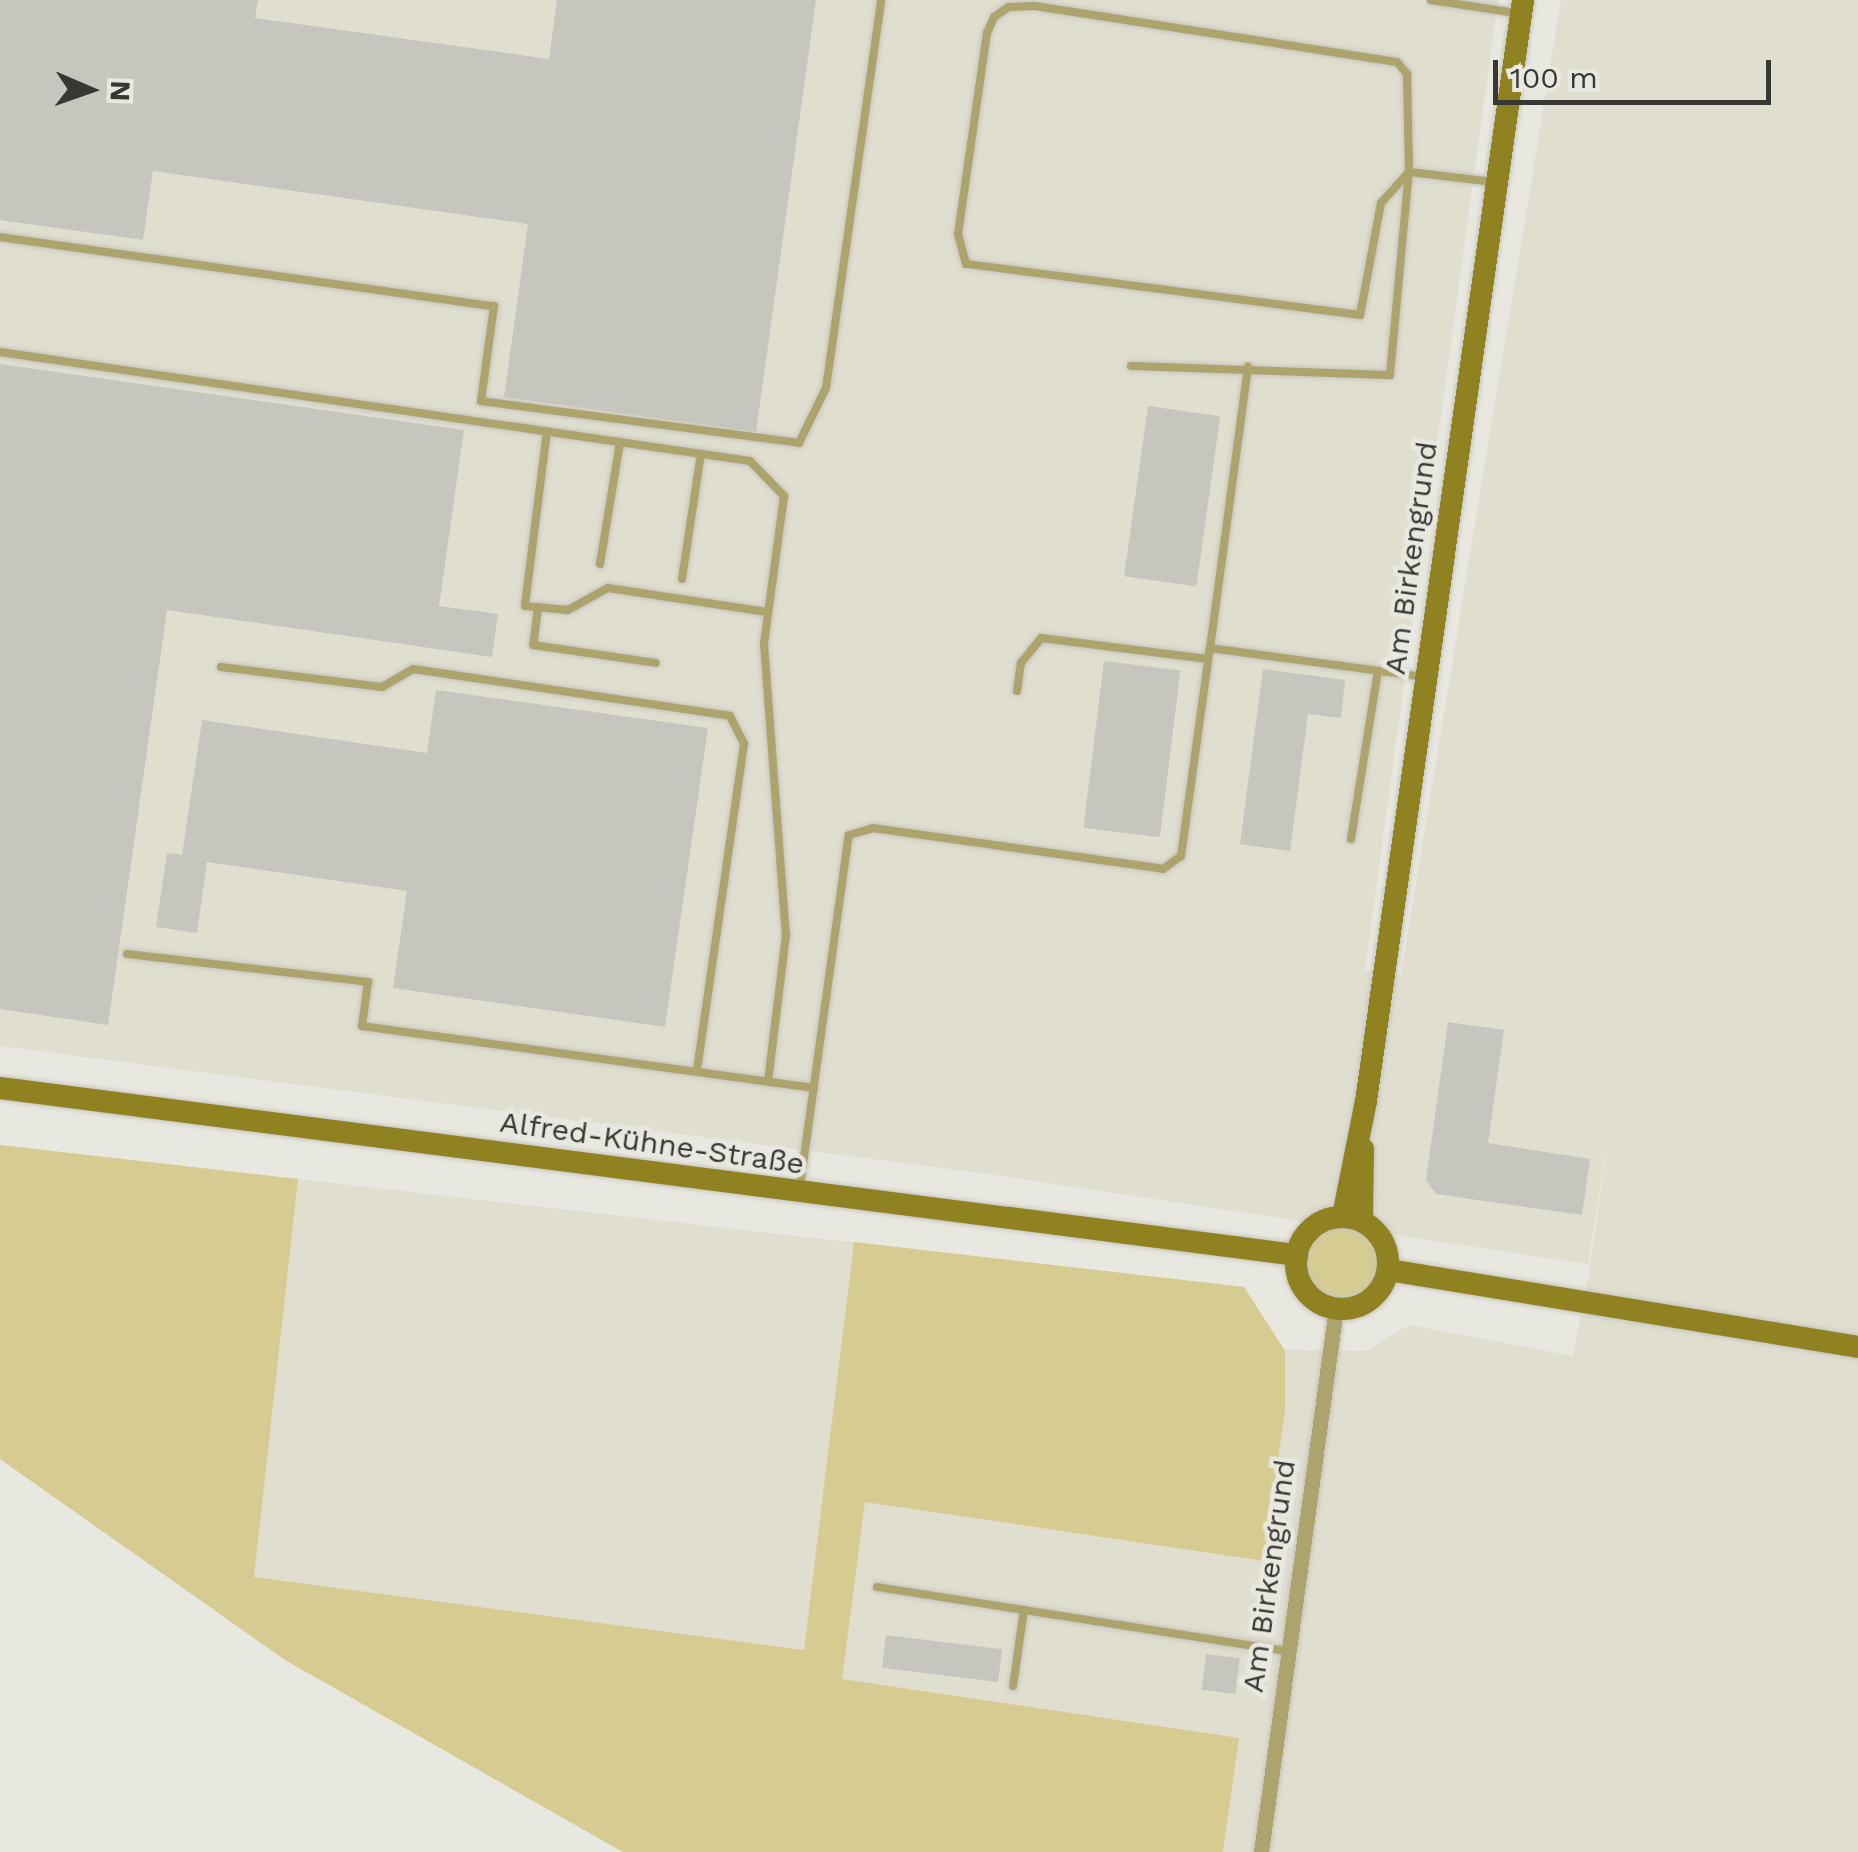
<!DOCTYPE html>
<html>
<head>
<meta charset="utf-8">
<style>
  body { margin:0 }
  #map { position:relative; width:1858px; height:1852px; overflow:hidden; background:#e9e8e0; font-family:"Work Sans",sans-serif }
  div>[style] { position:absolute }
  .built>* { inset:0; background:#e0decf }
  .green>* { inset:0; background:#d6cc92 }
  .round { border-radius:50% }
  .building>* { inset:0; background:#c7c6be; transform-origin:0 0 }
  .roads { filter:drop-shadow(0 0 2px #c5c5be) drop-shadow(0 0 2px #c5c5be) }
  .lane>* { height:8px; margin:-4px; padding:0 4px; transform-origin:4px; border-radius:4px; background:#ada36d }
  .street>* { height:15px; margin:-7.5px; padding:0 7.5px; transform-origin:7.5px; border-radius:7.5px; background:#ada36d }
  .secondary>* { height:22px; margin:-11px; padding:0 11px; transform-origin:11px; border-radius:11px; background:#908121 }
  .secondary>.ring { margin:-11px; padding:0; box-sizing:content-box; background:none; border:22px solid #908121; border-radius:50% }
  span { translate:-50% -50%; white-space:nowrap; text-align:center; line-height:1.15; -webkit-text-stroke:9px #e9e8e0; paint-order:stroke }
  .street-label { font-size:30px; color:#373734 }
  .north { position:absolute; left:40px; top:40px; width:100px; height:100px; -webkit-text-stroke:8px #e9e8e0; paint-order:stroke; rotate:92deg; font-size:28px; font-weight:700; line-height:40px; text-align:center; color:#373734 }
  .north::after { content:''; display:block; margin:auto; width:35px; height:45px; background:#373734; clip-path:polygon(50% 0,100% 100%,50% 72%,0 100%) }
  .scale { position:absolute; left:1493px; top:60px; width:278px; height:45px; box-sizing:border-box; border:5px solid #373734; border-top:0; padding-left:12px; font-size:30px; line-height:35px; white-space:nowrap; color:#373734; -webkit-text-stroke:8px #e9e8e0; paint-order:stroke }
</style>
</head>
<body>
<div id="map">
  <div class="built">
    <div style="clip-path:polygon(0 0,1498px 0,1365px 970px,1401px 975px,1561px 0,1858px 0,1858px 1852px,623px 1852px,285px 1660px,0 1459px,0 1145px,1244px 1287px,1285px 1350px,1366px 1351px,1409px 1325px,1573px 1356px,1589px 1275px,1608px 1136px,1588px 1264px,981px 1173px,0 1046px)"></div>
  </div>
  <div class="green">
    <div style="clip-path:polygon(0 1145px,298px 1179px,254px 1577px,804px 1650px,854px 1242px,1244px 1287px,1285px 1351px,1285px 1410px,1264px 1561px,865px 1502px,842px 1679px,1239px 1738px,1223px 1852px,623px 1852px,285px 1660px,0 1459px)"></div>
    <div class="round" style="left:1306px;top:1226px;width:74px;height:74px"></div>
  </div>
  <div class="building">
    <div style="clip-path:polygon(0 0,258px 0,255px 18px,549px 59px,557px 0,816px 0,756px 432px,504px 397px,528px 224px,153px 171px,143px 240px,0 220px)"></div>
    <div style="clip-path:polygon(0 364px,464px 430px,439px 606px,498px 614px,492px 657px,167px 610px,108px 1025px,0 1009px)"></div>
    <div style="left:1148px;top:406px;width:73px;height:172px;rotate:8deg"></div>
    <div style="left:1104px;top:661px;width:77px;height:168px;rotate:7deg"></div>
    <div style="clip-path:polygon(1263px 669px,1345px 680px,1341px 718px,1308px 714px,1290px 851px,1240px 844px)"></div>
    <div style="clip-path:polygon(436px 690px,708px 728px,665px 1027px,393px 988px,407px 891px,207px 862px,197px 933px,156px 927px,167px 853px,182px 855px,202px 720px,427px 753px)"></div>
    <div style="clip-path:polygon(1448px 1022px,1504px 1030px,1488px 1143px,1590px 1159px,1582px 1215px,1436px 1194px,1426px 1180px)"></div>
    <div style="left:886px;top:1635px;width:117px;height:33px;rotate:7deg"></div>
    <div style="left:1206px;top:1654px;width:34px;height:36px;rotate:7deg"></div>
  </div>
  <div class="roads">
    <div class="lane">
      <div style="left:1431px;top:0;width:86px;rotate:8.7deg"></div>
      <div style="left:1035px;top:6px;width:366px;rotate:8.8deg"></div>
      <div style="left:1397px;top:62px;width:16px;rotate:50deg"></div>
      <div style="left:1407px;top:74px;width:98px;rotate:88.8deg"></div>
      <div style="left:1409px;top:172px;width:42px;rotate:132.1deg"></div>
      <div style="left:1381px;top:203px;width:114px;rotate:100.6deg"></div>
      <div style="left:1360px;top:315px;width:397px;rotate:-172.6deg"></div>
      <div style="left:966px;top:264px;width:31px;rotate:-105deg"></div>
      <div style="left:958px;top:234px;width:203px;rotate:-81.8deg"></div>
      <div style="left:987px;top:33px;width:17px;rotate:-66deg"></div>
      <div style="left:994px;top:17px;width:18px;rotate:-34deg"></div>
      <div style="left:1009px;top:7px;width:26px;rotate:-2deg"></div>
      <div style="left:0;top:237px;width:499px;rotate:8deg"></div>
      <div style="left:494px;top:306px;width:96px;rotate:97.8deg"></div>
      <div style="left:481px;top:401px;width:321px;rotate:7.5deg"></div>
      <div style="left:799px;top:443px;width:61px;rotate:-63.9deg"></div>
      <div style="left:826px;top:388px;width:392px;rotate:-81.9deg"></div>
      <div style="left:0;top:352px;width:758px;rotate:8.27deg"></div>
      <div style="left:750px;top:461px;width:49px;rotate:45.8deg"></div>
      <div style="left:784px;top:496px;width:149px;rotate:97.7deg"></div>
      <div style="left:764px;top:644px;width:292px;rotate:85.7deg"></div>
      <div style="left:786px;top:935px;width:148px;rotate:97deg"></div>
      <div style="left:1131px;top:366px;width:259px;rotate:2deg"></div>
      <div style="left:1390px;top:375px;width:204px;rotate:-84.7deg"></div>
      <div style="left:1409px;top:172px;width:86px;rotate:6.7deg"></div>
      <div style="left:547px;top:431px;width:176px;rotate:97.2deg"></div>
      <div style="left:525px;top:606px;width:43px;rotate:5.3deg"></div>
      <div style="left:568px;top:610px;width:46px;rotate:-28.8deg"></div>
      <div style="left:608px;top:588px;width:161px;rotate:8.6deg"></div>
      <div style="left:600px;top:564px;width:124px;rotate:-80.7deg"></div>
      <div style="left:682px;top:579px;width:126px;rotate:-81.4deg"></div>
      <div style="left:538px;top:607px;width:38px;rotate:97deg"></div>
      <div style="left:533px;top:645px;width:124px;rotate:8.3deg"></div>
      <div style="left:1210px;top:648px;width:284px;rotate:-82.3deg"></div>
      <div style="left:221px;top:667px;width:162px;rotate:7.1deg"></div>
      <div style="left:382px;top:687px;width:36px;rotate:-30deg"></div>
      <div style="left:413px;top:669px;width:320px;rotate:8.4deg"></div>
      <div style="left:730px;top:716px;width:31px;rotate:63deg"></div>
      <div style="left:744px;top:744px;width:331px;rotate:98.2deg"></div>
      <div style="left:1017px;top:691px;width:28px;rotate:-82deg"></div>
      <div style="left:1021px;top:663px;width:32px;rotate:-51deg"></div>
      <div style="left:1041px;top:638px;width:168px;rotate:7.2deg"></div>
      <div style="left:1351px;top:839px;width:170px;rotate:-80.9deg"></div>
      <div style="left:127px;top:954px;width:243px;rotate:6.6deg"></div>
      <div style="left:368px;top:982px;width:44px;rotate:97.8deg"></div>
      <div style="left:362px;top:1026px;width:456px;rotate:7.8deg"></div>
      <div style="left:800px;top:1186px;width:354px;rotate:-82.1deg"></div>
      <div style="left:849px;top:835px;width:25px;rotate:-16deg"></div>
      <div style="left:873px;top:828px;width:293px;rotate:8deg"></div>
      <div style="left:1163px;top:869px;width:22px;rotate:-36deg"></div>
      <div style="left:1181px;top:856px;width:210px;rotate:-82.1deg"></div>
      <div style="left:1210px;top:648px;width:217px;rotate:7.7deg"></div>
      <div style="left:877px;top:1587px;width:415px;rotate:8.9deg"></div>
      <div style="left:1013px;top:1686px;width:77px;rotate:-81.8deg"></div>
    </div>
    <div class="street">
      <div style="left:1261px;top:1852px;width:549px;rotate:-82.15deg"></div>
    </div>
    <div class="secondary">
      <div style="left:0;top:1088px;width:1308px;rotate:7.34deg"></div>
      <div style="left:1343px;top:1216px;width:117px;rotate:-78.7deg"></div>
      <div style="left:1366px;top:1101px;width:1112px;rotate:-81.88deg"></div>
      <div class="ring" style="left:1296px;top:1217px;width:70px;height:70px"></div>
      <div style="left:1362px;top:1221px;width:72px;rotate:-89.2deg"></div>
      <div style="left:1388px;top:1270px;width:476px;rotate:9.3deg"></div>
    </div>
  </div>
  <div class="street-label">
    <span style="left:1411px;top:558px;rotate:-82deg">Am Birkengrund</span>
    <span style="left:652px;top:1143px;rotate:8deg">Alfred-Kühne-Straße</span>
    <span style="left:1269px;top:1576px;rotate:-82deg">Am Birkengrund</span>
  </div>
  <div class="north">N</div>
  <div class="scale">100 m</div>
</div>
</body>
</html>
